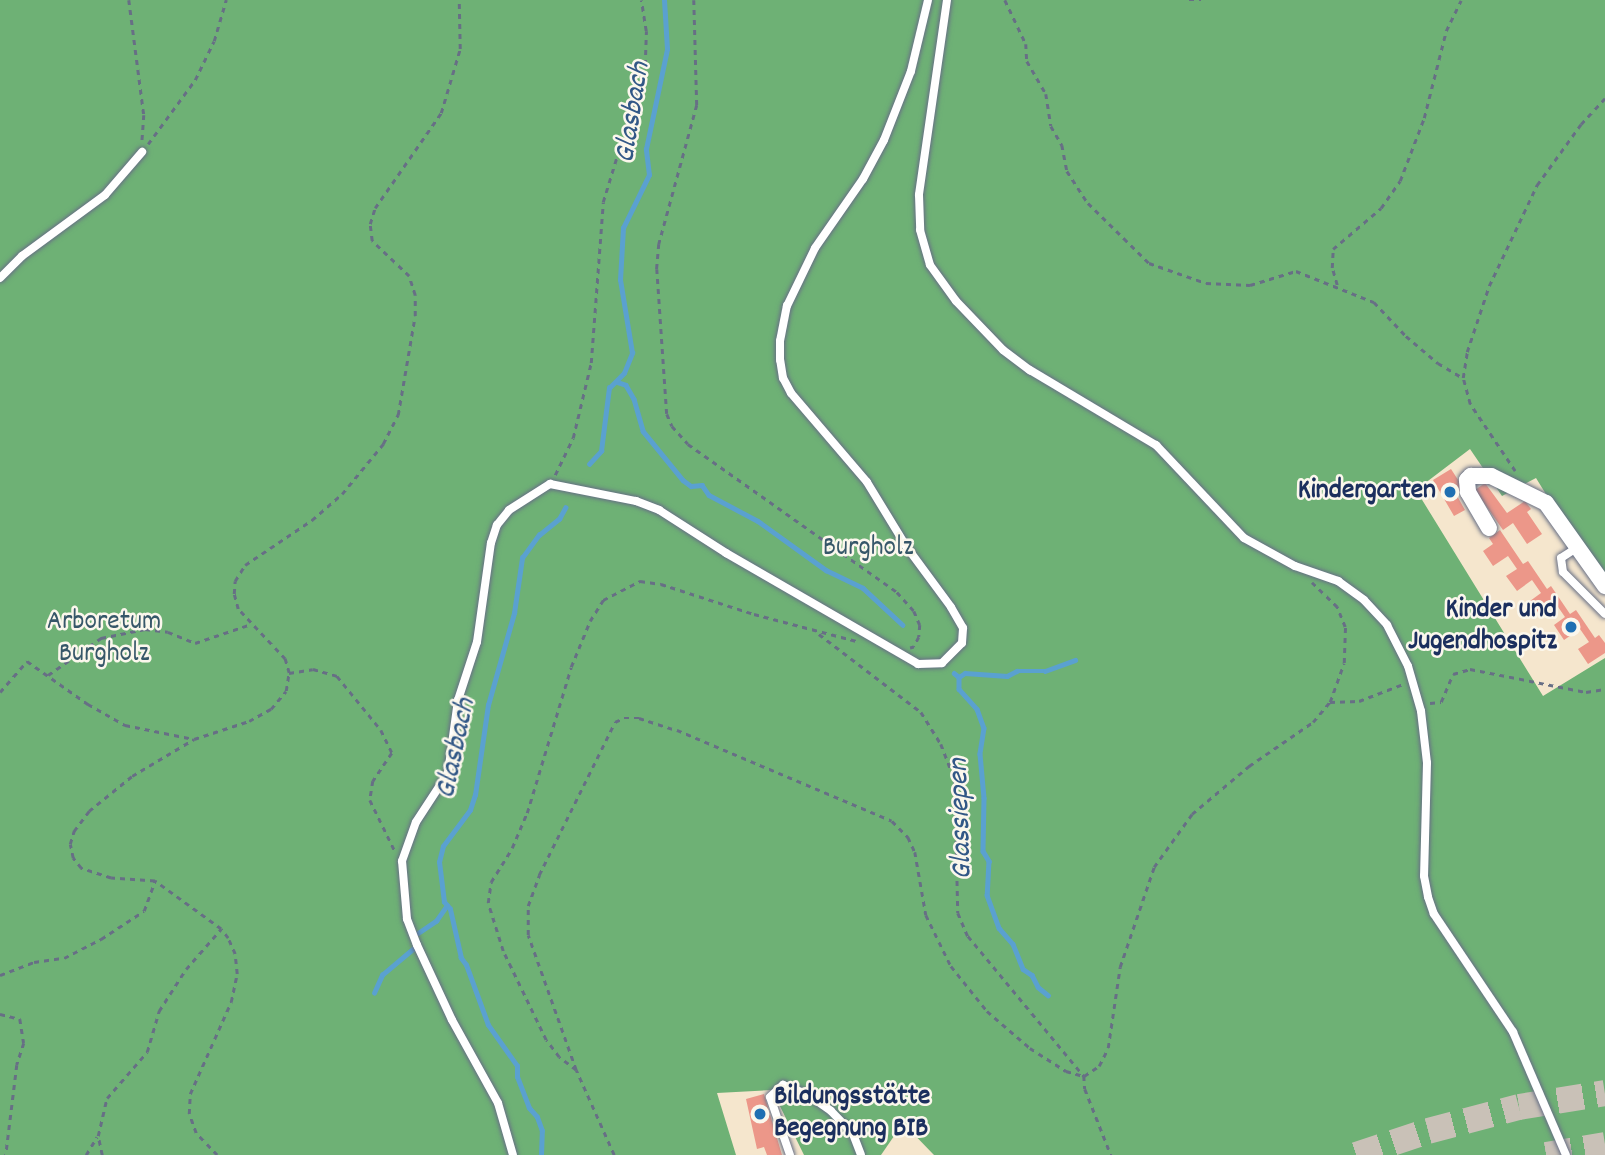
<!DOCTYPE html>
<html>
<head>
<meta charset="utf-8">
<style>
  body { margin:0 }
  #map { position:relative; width:1605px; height:1155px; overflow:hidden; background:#f5e6cd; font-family:Dekko,sans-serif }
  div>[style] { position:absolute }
  .forest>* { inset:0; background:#6eb175 }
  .stream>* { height:4.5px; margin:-2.25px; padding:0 2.25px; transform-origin:2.25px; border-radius:2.25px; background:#5aa1d0 }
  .building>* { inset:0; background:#ec9789 }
  .trunk-tunnel>* { height:26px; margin-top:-13px; transform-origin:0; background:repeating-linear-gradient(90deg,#c9c1b7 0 26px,transparent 0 39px) }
  .path>* { height:2.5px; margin-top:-1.25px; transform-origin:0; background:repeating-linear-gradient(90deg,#676f85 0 5px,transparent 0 10px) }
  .roads { filter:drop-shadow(0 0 2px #676f85) drop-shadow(0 0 2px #676f85) }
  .service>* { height:8px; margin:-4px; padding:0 4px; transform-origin:4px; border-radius:4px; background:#fff }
  .minor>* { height:16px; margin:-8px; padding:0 8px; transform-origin:8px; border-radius:8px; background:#fff }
  .dots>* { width:19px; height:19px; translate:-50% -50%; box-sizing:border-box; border:4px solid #fbf7ec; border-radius:50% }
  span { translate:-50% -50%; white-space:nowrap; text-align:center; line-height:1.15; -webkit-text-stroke:5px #fbf7ec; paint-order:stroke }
  .poi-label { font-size:28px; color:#1b2f5e; font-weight:700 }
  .right { translate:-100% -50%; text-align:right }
  .left { translate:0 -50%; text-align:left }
  .park-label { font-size:28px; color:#365769 }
  .water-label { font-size:30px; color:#315786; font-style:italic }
</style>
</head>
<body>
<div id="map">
  <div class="forest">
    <div style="clip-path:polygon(0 0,1605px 0,1605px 590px,1536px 478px,1502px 496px,1470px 449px,1416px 490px,1543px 696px,1605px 658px,1605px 1155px,934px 1155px,903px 1123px,881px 1155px,804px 1155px,772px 1090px,717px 1093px,736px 1155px,0 1155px)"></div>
  </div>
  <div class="stream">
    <div style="left:617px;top:382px;width:9px;rotate:18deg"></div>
    <div style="left:626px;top:385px;width:16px;rotate:60deg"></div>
    <div style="left:634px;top:399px;width:33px;rotate:74deg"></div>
    <div style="left:643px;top:431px;width:63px;rotate:50.8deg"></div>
    <div style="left:683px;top:480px;width:10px;rotate:37deg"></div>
    <div style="left:691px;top:486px;width:11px;rotate:-5deg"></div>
    <div style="left:702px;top:485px;width:12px;rotate:55deg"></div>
    <div style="left:709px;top:495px;width:55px;rotate:28deg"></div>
    <div style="left:758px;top:521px;width:84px;rotate:35.8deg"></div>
    <div style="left:826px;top:570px;width:41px;rotate:25.9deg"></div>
    <div style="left:863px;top:588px;width:54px;rotate:42.8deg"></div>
    <div style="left:589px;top:464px;width:18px;rotate:-47deg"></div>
    <div style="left:601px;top:451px;width:64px;rotate:-82.8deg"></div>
    <div style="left:609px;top:388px;width:21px;rotate:-45deg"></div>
    <div style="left:624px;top:373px;width:22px;rotate:-68deg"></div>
    <div style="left:632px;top:353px;width:74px;rotate:-99.3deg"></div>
    <div style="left:620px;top:280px;width:52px;rotate:-86.7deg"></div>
    <div style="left:623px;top:228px;width:59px;rotate:-63.9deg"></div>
    <div style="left:649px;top:175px;width:26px;rotate:-97deg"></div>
    <div style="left:646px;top:149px;width:102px;rotate:-78.1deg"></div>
    <div style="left:667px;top:49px;width:49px;rotate:-93.5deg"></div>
    <div style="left:954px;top:673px;width:6px;rotate:39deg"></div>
    <div style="left:959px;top:677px;width:12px;rotate:90deg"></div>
    <div style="left:959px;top:689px;width:27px;rotate:48deg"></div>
    <div style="left:977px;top:709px;width:20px;rotate:70deg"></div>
    <div style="left:984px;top:728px;width:26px;rotate:99deg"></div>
    <div style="left:980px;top:754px;width:44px;rotate:84.8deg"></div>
    <div style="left:984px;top:798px;width:53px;rotate:91.1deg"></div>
    <div style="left:983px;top:851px;width:12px;rotate:59deg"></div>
    <div style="left:989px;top:861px;width:34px;rotate:93deg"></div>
    <div style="left:987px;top:895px;width:35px;rotate:70deg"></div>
    <div style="left:999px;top:928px;width:21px;rotate:49deg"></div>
    <div style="left:1013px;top:944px;width:27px;rotate:68deg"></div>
    <div style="left:1023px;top:969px;width:11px;rotate:34deg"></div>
    <div style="left:1032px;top:975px;width:13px;rotate:63deg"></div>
    <div style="left:1038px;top:987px;width:13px;rotate:39deg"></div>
    <div style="left:959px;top:677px;width:7px;rotate:-34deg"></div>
    <div style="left:965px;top:673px;width:42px;rotate:4.1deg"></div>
    <div style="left:1007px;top:676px;width:11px;rotate:-27deg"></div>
    <div style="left:1017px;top:671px;width:28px"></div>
    <div style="left:1045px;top:671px;width:32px;rotate:-20deg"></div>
    <div style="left:418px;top:933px;width:22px;rotate:-34deg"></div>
    <div style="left:436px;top:921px;width:19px;rotate:-55deg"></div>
    <div style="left:374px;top:993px;width:20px;rotate:-66deg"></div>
    <div style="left:382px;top:975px;width:42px;rotate:-40.2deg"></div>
    <div style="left:541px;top:1155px;width:24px;rotate:-88deg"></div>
    <div style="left:542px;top:1131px;width:15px;rotate:-110deg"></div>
    <div style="left:537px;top:1117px;width:12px;rotate:-132deg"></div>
    <div style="left:529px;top:1108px;width:33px;rotate:-111deg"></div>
    <div style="left:517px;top:1077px;width:11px;rotate:-90deg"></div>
    <div style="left:517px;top:1066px;width:50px;rotate:-125.3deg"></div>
    <div style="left:488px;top:1025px;width:64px;rotate:-110.1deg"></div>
    <div style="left:466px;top:965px;width:9px;rotate:-126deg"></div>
    <div style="left:461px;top:958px;width:50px;rotate:-102.7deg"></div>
    <div style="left:450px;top:909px;width:9px;rotate:-131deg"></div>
    <div style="left:444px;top:902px;width:40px;rotate:-97.1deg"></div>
    <div style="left:439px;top:862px;width:16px;rotate:-76deg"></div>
    <div style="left:443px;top:846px;width:45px;rotate:-53.1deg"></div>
    <div style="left:470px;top:810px;width:16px;rotate:-72deg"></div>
    <div style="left:475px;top:795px;width:91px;rotate:-81.8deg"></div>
    <div style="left:488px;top:705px;width:96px;rotate:-74.2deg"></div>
    <div style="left:514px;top:613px;width:56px;rotate:-81.7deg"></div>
    <div style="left:522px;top:558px;width:29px;rotate:-54deg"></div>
    <div style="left:539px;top:535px;width:26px;rotate:-39deg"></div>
    <div style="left:559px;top:519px;width:13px;rotate:-61deg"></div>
  </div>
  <div class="building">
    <div style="clip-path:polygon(1451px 469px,1464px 489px,1456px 494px,1465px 510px,1454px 516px,1433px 480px)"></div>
    <div style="clip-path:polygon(1485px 483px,1507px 513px,1525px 501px,1531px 509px,1527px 512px,1542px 534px,1527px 544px,1513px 523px,1503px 530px,1475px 490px)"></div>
    <div style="clip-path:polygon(1500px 530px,1523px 564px,1528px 561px,1547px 589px,1551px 586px,1570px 614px,1576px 610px,1595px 638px,1599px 635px,1605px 643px,1605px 653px,1588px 664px,1578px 649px,1589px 642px,1580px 629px,1564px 640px,1554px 625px,1565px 617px,1556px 604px,1540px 615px,1530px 601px,1541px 593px,1532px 580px,1517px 591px,1506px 576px,1517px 569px,1508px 556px,1493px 566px,1483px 551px,1493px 544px,1489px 538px)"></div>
    <div style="clip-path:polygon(764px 1094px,782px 1155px,767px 1155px,764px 1147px,757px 1149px,746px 1099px)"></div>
  </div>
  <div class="trunk-tunnel">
    <div style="left:1356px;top:1155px;width:76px;rotate:-18.4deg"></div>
    <div style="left:1428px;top:1131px;width:94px;rotate:-14.8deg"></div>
    <div style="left:1519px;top:1107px;width:87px;rotate:-9.2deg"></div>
    <div style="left:1546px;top:1155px;width:60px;rotate:-9.6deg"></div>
  </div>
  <div class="path">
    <div style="left:129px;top:0;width:116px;rotate:82.6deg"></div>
    <div style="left:144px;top:115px;width:27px;rotate:94deg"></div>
    <div style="left:694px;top:0;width:105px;rotate:88.4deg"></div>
    <div style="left:697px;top:105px;width:144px;rotate:105.3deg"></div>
    <div style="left:659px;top:244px;width:25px;rotate:95deg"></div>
    <div style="left:657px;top:269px;width:145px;rotate:86.1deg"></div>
    <div style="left:667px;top:414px;width:13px;rotate:67deg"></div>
    <div style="left:672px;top:426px;width:24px;rotate:48deg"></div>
    <div style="left:688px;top:444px;width:256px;rotate:35.3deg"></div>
    <div style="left:897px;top:592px;width:25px;rotate:48deg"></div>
    <div style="left:914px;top:611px;width:15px;rotate:67deg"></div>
    <div style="left:920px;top:625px;width:12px;rotate:95deg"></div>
    <div style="left:919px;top:637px;width:11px;rotate:117deg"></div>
    <div style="left:914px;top:647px;width:4px;rotate:166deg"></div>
    <div style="left:1005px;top:0;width:49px;rotate:64.5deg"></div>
    <div style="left:1026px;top:44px;width:17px;rotate:87deg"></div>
    <div style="left:1027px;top:61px;width:38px;rotate:60deg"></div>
    <div style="left:1046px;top:94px;width:32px;rotate:81deg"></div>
    <div style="left:1051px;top:126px;width:22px;rotate:60deg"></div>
    <div style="left:1062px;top:145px;width:26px;rotate:79deg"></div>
    <div style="left:1067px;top:171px;width:38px;rotate:57deg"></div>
    <div style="left:1088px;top:203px;width:86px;rotate:44.5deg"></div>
    <div style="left:1149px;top:263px;width:60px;rotate:19.3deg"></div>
    <div style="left:1206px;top:283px;width:44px;rotate:2.6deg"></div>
    <div style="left:1250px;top:285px;width:48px;rotate:-16.9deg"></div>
    <div style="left:1296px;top:271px;width:84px;rotate:21.7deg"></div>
    <div style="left:1374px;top:302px;width:47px;rotate:46.7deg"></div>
    <div style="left:1406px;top:336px;width:42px;rotate:40.2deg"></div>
    <div style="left:1438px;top:363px;width:29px;rotate:31deg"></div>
    <div style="left:1189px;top:0;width:12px"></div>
    <div style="left:148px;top:144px;width:79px;rotate:-53.7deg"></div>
    <div style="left:195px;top:80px;width:43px;rotate:-64deg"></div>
    <div style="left:214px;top:41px;width:43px;rotate:-73.7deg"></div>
    <div style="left:1337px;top:285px;width:18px;rotate:-106deg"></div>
    <div style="left:1332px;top:268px;width:19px;rotate:-87deg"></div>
    <div style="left:1333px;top:249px;width:63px;rotate:-40.5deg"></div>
    <div style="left:1381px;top:208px;width:33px;rotate:-55deg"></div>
    <div style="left:1400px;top:181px;width:67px;rotate:-69.1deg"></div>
    <div style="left:1424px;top:118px;width:90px;rotate:-75.8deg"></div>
    <div style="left:1446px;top:31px;width:34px;rotate:-64deg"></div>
    <div style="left:1515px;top:471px;width:81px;rotate:-123.9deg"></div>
    <div style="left:1470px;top:404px;width:27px;rotate:-105deg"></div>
    <div style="left:1463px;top:378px;width:26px;rotate:-81deg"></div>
    <div style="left:1467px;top:352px;width:70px;rotate:-71.6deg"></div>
    <div style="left:1489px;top:286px;width:112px;rotate:-64.6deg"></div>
    <div style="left:1537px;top:185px;width:75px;rotate:-54.2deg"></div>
    <div style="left:1581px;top:124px;width:35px;rotate:-47deg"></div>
    <div style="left:555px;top:475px;width:41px;rotate:-64.1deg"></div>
    <div style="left:573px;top:438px;width:77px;rotate:-76.5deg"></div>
    <div style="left:591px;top:363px;width:161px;rotate:-85.7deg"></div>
    <div style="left:603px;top:202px;width:143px;rotate:-73deg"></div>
    <div style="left:645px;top:65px;width:34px;rotate:-88deg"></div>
    <div style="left:646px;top:31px;width:31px;rotate:-99deg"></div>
    <div style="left:819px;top:634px;width:128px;rotate:37.4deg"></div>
    <div style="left:921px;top:712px;width:38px;rotate:58deg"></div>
    <div style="left:941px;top:744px;width:40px;rotate:69deg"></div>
    <div style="left:955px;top:781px;width:132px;rotate:88.7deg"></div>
    <div style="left:958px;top:913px;width:25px;rotate:67deg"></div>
    <div style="left:968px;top:936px;width:182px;rotate:50.4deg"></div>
    <div style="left:1084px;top:1076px;width:13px;rotate:86deg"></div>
    <div style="left:1085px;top:1089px;width:71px;rotate:68.5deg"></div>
    <div style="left:289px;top:673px;width:24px;rotate:-9deg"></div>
    <div style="left:313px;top:669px;width:25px;rotate:16deg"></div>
    <div style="left:337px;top:676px;width:70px;rotate:50.8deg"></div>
    <div style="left:381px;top:730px;width:25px;rotate:64deg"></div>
    <div style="left:392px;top:753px;width:34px;rotate:124deg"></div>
    <div style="left:373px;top:781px;width:19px;rotate:99deg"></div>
    <div style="left:370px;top:800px;width:57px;rotate:63.9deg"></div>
    <div style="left:48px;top:675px;width:65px;rotate:-34.9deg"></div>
    <div style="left:101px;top:638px;width:45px;rotate:-11.6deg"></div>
    <div style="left:145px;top:629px;width:23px;rotate:7deg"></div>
    <div style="left:168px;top:632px;width:29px;rotate:22deg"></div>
    <div style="left:195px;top:643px;width:59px;rotate:-18.7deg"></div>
    <div style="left:0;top:692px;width:41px;rotate:-48.9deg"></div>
    <div style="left:27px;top:661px;width:75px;rotate:35.2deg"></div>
    <div style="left:88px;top:704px;width:43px;rotate:29.6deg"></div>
    <div style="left:125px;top:725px;width:70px;rotate:11.5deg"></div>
    <div style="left:1330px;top:702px;width:29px;rotate:-2deg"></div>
    <div style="left:1359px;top:701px;width:47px;rotate:-21.1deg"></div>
    <div style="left:1430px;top:703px;width:11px;rotate:-5deg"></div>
    <div style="left:1441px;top:702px;width:30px;rotate:-67deg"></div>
    <div style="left:1453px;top:674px;width:18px;rotate:-16deg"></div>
    <div style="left:1470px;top:669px;width:118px;rotate:11.2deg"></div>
    <div style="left:1586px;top:692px;width:19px;rotate:-9deg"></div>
    <div style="left:0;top:975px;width:36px;rotate:-21deg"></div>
    <div style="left:34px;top:962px;width:30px;rotate:-8deg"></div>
    <div style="left:64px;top:958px;width:42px;rotate:-27.2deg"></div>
    <div style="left:101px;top:939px;width:51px;rotate:-33.1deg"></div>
    <div style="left:144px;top:911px;width:32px;rotate:-70deg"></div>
    <div style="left:0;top:1014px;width:21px;rotate:14deg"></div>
    <div style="left:20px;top:1019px;width:24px;rotate:81deg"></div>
    <div style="left:24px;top:1043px;width:23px;rotate:108deg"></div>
    <div style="left:17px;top:1065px;width:91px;rotate:97deg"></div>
    <div style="left:576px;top:1070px;width:21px;rotate:-143deg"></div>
    <div style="left:559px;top:1057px;width:21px;rotate:-127deg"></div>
    <div style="left:546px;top:1040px;width:99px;rotate:-115.8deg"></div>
    <div style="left:503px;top:951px;width:50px;rotate:-107.4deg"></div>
    <div style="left:488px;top:903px;width:21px;rotate:-82deg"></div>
    <div style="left:491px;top:882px;width:40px;rotate:-58deg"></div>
    <div style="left:512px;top:848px;width:38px;rotate:-67deg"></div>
    <div style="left:527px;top:813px;width:152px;rotate:-73.2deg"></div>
    <div style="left:571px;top:667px;width:50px;rotate:-67.6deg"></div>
    <div style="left:590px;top:621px;width:25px;rotate:-58deg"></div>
    <div style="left:603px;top:600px;width:42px;rotate:-27.2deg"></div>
    <div style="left:640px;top:581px;width:21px;rotate:8deg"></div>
    <div style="left:661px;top:584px;width:98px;rotate:17.9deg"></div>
    <div style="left:754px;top:614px;width:106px;rotate:14.8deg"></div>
    <div style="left:86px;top:1155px;width:21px;rotate:-59deg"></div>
    <div style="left:102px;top:1155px;width:19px;rotate:-102deg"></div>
    <div style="left:98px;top:1136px;width:39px;rotate:-77deg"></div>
    <div style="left:107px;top:1098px;width:61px;rotate:-49deg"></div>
    <div style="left:147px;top:1052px;width:43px;rotate:-73.7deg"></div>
    <div style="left:159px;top:1011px;width:50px;rotate:-57.3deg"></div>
    <div style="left:186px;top:969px;width:53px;rotate:-48.8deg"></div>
    <div style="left:217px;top:1155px;width:30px;rotate:-134deg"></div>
    <div style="left:196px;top:1133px;width:20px;rotate:-110deg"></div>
    <div style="left:189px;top:1114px;width:20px;rotate:-87deg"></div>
    <div style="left:190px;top:1094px;width:101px;rotate:-66deg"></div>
    <div style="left:231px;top:1002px;width:29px;rotate:-78deg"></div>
    <div style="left:237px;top:974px;width:20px;rotate:-96deg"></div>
    <div style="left:235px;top:954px;width:17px;rotate:-114deg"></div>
    <div style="left:228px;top:938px;width:11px;rotate:-128deg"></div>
    <div style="left:221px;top:929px;width:82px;rotate:-144deg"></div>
    <div style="left:155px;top:881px;width:44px;rotate:-176.1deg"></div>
    <div style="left:111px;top:878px;width:32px;rotate:-162deg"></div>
    <div style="left:81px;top:868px;width:13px;rotate:-129deg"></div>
    <div style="left:73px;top:858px;width:14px;rotate:-102deg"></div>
    <div style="left:70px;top:844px;width:14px;rotate:-73deg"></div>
    <div style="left:74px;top:831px;width:25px;rotate:-53deg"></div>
    <div style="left:89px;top:811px;width:55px;rotate:-39.1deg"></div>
    <div style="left:132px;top:776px;width:72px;rotate:-30.8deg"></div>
    <div style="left:194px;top:739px;width:58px;rotate:-18.1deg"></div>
    <div style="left:249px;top:721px;width:25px;rotate:-29deg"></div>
    <div style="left:271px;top:709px;width:23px;rotate:-50deg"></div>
    <div style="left:286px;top:691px;width:18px;rotate:-81deg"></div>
    <div style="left:289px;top:673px;width:15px;rotate:-106deg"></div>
    <div style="left:285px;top:659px;width:69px;rotate:-133.2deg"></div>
    <div style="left:238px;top:609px;width:16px;rotate:-105deg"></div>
    <div style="left:234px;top:594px;width:13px;rotate:-86deg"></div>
    <div style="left:235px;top:581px;width:19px;rotate:-58deg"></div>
    <div style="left:245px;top:565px;width:81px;rotate:-33.9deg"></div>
    <div style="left:312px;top:520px;width:40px;rotate:-41deg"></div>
    <div style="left:342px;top:494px;width:65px;rotate:-50.6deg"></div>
    <div style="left:383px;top:444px;width:33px;rotate:-63deg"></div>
    <div style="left:398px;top:415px;width:100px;rotate:-80.3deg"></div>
    <div style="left:415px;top:316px;width:21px;rotate:-90deg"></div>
    <div style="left:415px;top:295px;width:20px;rotate:-108deg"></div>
    <div style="left:409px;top:276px;width:51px;rotate:-136.6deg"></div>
    <div style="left:372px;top:241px;width:17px;rotate:-97deg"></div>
    <div style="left:370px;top:224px;width:17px;rotate:-73deg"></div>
    <div style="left:375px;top:208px;width:116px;rotate:-55.2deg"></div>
    <div style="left:441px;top:113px;width:67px;rotate:-73.5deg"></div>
    <div style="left:460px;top:49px;width:49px;rotate:-91.2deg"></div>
    <div style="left:614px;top:1155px;width:93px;rotate:-114.1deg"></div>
    <div style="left:576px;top:1070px;width:143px;rotate:-109.6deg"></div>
    <div style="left:528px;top:935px;width:29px;rotate:-90deg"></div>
    <div style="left:528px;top:906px;width:33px;rotate:-70deg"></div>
    <div style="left:539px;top:875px;width:171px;rotate:-63.6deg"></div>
    <div style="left:615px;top:722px;width:10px;rotate:-24deg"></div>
    <div style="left:624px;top:718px;width:15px"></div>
    <div style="left:639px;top:718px;width:40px;rotate:18deg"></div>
    <div style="left:677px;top:730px;width:233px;rotate:22.9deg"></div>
    <div style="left:892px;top:821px;width:23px;rotate:45deg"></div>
    <div style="left:908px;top:837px;width:17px;rotate:65deg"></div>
    <div style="left:915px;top:852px;width:64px;rotate:80.1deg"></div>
    <div style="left:926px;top:915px;width:57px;rotate:63.9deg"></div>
    <div style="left:951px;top:966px;width:58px;rotate:51.3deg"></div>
    <div style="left:987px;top:1011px;width:57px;rotate:40.7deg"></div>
    <div style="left:1030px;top:1048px;width:43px;rotate:32.6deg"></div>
    <div style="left:1066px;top:1071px;width:19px;rotate:16deg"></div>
    <div style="left:1084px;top:1076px;width:18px;rotate:-34deg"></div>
    <div style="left:1099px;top:1066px;width:20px;rotate:-63deg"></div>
    <div style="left:1108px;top:1048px;width:82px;rotate:-81.6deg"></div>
    <div style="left:1120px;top:967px;width:106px;rotate:-71.2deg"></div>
    <div style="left:1154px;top:867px;width:65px;rotate:-54.4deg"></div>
    <div style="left:1192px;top:814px;width:75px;rotate:-40.1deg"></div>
    <div style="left:1249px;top:766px;width:78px;rotate:-34.5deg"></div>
    <div style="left:1313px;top:722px;width:26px;rotate:-50deg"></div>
    <div style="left:1330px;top:702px;width:41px;rotate:-70.3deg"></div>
    <div style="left:1344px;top:663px;width:36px;rotate:-88deg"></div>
    <div style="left:1345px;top:627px;width:22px;rotate:-112deg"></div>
    <div style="left:1337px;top:607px;width:35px;rotate:-136deg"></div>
  </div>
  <div class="roads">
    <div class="service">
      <div style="left:947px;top:0;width:197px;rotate:98.2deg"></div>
      <div style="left:919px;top:195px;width:35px;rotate:88deg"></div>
      <div style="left:920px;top:230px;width:36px;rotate:74deg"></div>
      <div style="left:930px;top:265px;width:44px;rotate:54.2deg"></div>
      <div style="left:956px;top:301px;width:68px;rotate:46.2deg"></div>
      <div style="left:1003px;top:350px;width:34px;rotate:37deg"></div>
      <div style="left:1030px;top:370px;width:147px;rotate:30.8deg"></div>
      <div style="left:1156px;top:445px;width:128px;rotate:46.6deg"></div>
      <div style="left:1244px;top:538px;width:58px;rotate:28.8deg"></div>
      <div style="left:1295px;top:566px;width:46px;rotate:19.2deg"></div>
      <div style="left:1338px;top:581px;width:32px;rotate:36deg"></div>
      <div style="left:1364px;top:600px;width:34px;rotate:47deg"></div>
      <div style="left:1387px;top:625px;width:46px;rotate:62.9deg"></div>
      <div style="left:1408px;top:666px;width:47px;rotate:73.9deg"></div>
      <div style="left:1421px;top:711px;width:52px;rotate:83.4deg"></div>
      <div style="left:1427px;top:763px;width:113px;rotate:91.5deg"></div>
      <div style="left:1424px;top:876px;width:21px;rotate:79deg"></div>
      <div style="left:1428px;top:897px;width:18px;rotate:71deg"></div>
      <div style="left:1434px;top:914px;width:142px;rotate:56.2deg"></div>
      <div style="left:1513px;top:1032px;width:134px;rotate:66.7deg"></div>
      <div style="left:0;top:278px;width:31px;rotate:-45deg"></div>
      <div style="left:22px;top:256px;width:103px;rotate:-36.3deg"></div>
      <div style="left:105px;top:195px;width:57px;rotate:-49.3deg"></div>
      <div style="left:1578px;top:547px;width:20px;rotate:147deg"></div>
      <div style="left:1561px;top:558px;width:14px;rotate:82deg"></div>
      <div style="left:1563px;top:572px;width:59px;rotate:45deg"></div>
      <div style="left:513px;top:1155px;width:54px;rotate:-106.1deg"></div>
      <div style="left:498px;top:1103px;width:95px;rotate:-119deg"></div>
      <div style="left:452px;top:1020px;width:83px;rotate:-115deg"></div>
      <div style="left:417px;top:945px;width:28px;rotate:-111deg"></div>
      <div style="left:407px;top:919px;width:58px;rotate:-94.9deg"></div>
      <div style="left:402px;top:861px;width:41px;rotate:-70.3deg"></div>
      <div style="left:416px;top:822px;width:59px;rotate:-56.9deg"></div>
      <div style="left:448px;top:773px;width:74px;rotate:-82.2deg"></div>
      <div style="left:458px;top:700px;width:61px;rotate:-71.9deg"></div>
      <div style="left:477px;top:642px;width:100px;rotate:-82deg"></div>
      <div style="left:491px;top:543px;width:19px;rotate:-72deg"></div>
      <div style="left:497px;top:525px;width:19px;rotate:-51deg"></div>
      <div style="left:509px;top:510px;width:49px;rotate:-32.4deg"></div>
      <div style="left:550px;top:484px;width:88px;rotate:11.2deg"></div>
      <div style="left:636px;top:501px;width:25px;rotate:21deg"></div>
      <div style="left:659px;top:510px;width:80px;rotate:32.7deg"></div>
      <div style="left:726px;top:553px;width:222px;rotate:30deg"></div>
      <div style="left:918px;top:664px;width:24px;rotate:-2deg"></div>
      <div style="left:942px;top:663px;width:28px;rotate:-45deg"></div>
      <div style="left:962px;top:643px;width:15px;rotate:-86deg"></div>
      <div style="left:963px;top:628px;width:24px;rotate:-120deg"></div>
      <div style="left:951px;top:607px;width:76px;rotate:-126.4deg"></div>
      <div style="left:906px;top:546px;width:75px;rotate:-121.4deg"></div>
      <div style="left:867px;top:482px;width:117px;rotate:-130.5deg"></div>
      <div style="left:791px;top:393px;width:17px;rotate:-118deg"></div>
      <div style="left:783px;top:378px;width:18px;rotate:-99deg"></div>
      <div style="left:780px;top:360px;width:19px;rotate:-90deg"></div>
      <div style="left:780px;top:341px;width:36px;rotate:-79deg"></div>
      <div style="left:787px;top:306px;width:64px;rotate:-64.2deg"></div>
      <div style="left:815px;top:248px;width:84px;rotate:-55.2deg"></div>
      <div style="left:863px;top:179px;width:44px;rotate:-61.7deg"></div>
      <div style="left:884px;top:140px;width:74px;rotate:-68.6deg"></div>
      <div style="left:911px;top:71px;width:73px;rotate:-76.5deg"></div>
      <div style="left:790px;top:1155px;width:61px;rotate:-109deg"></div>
      <div style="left:770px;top:1097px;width:18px;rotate:-43deg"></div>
      <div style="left:783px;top:1085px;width:26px;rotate:21deg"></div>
      <div style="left:807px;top:1094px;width:29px;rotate:35deg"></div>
      <div style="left:831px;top:1111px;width:32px;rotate:46deg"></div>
      <div style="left:853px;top:1134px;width:22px;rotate:69deg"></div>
    </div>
    <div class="minor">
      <div style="left:1489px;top:528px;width:42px;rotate:-120.3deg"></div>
      <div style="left:1468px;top:492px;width:12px;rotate:-95deg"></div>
      <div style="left:1467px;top:480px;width:6px;rotate:-45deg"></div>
      <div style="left:1471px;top:476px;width:20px"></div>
      <div style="left:1491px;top:476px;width:61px;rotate:26.1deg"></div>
      <div style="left:1546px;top:503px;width:102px;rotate:54.6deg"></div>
    </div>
  </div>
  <div class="dots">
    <div style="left:1450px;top:492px;background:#1f6fb2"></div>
    <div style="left:1571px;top:627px;background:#1f6fb2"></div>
    <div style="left:760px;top:1114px;background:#1f6fb2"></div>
  </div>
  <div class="poi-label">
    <span class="right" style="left:1436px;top:492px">Kindergarten</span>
    <span class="right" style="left:1557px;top:627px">Kinder und<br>Jugendhospitz</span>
    <span class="left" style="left:774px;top:1114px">Bildungsstätte<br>Begegnung BIB</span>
  </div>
  <div class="park-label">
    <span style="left:868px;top:549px">Burgholz</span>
    <span style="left:104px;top:639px">Arboretum<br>Burgholz</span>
  </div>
  <div class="water-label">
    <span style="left:635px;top:113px;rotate:-81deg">Glasbach</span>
    <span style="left:458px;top:749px;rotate:-78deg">Glasbach</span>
    <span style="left:963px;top:819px;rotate:-92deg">Glassiepen</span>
  </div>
</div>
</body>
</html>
